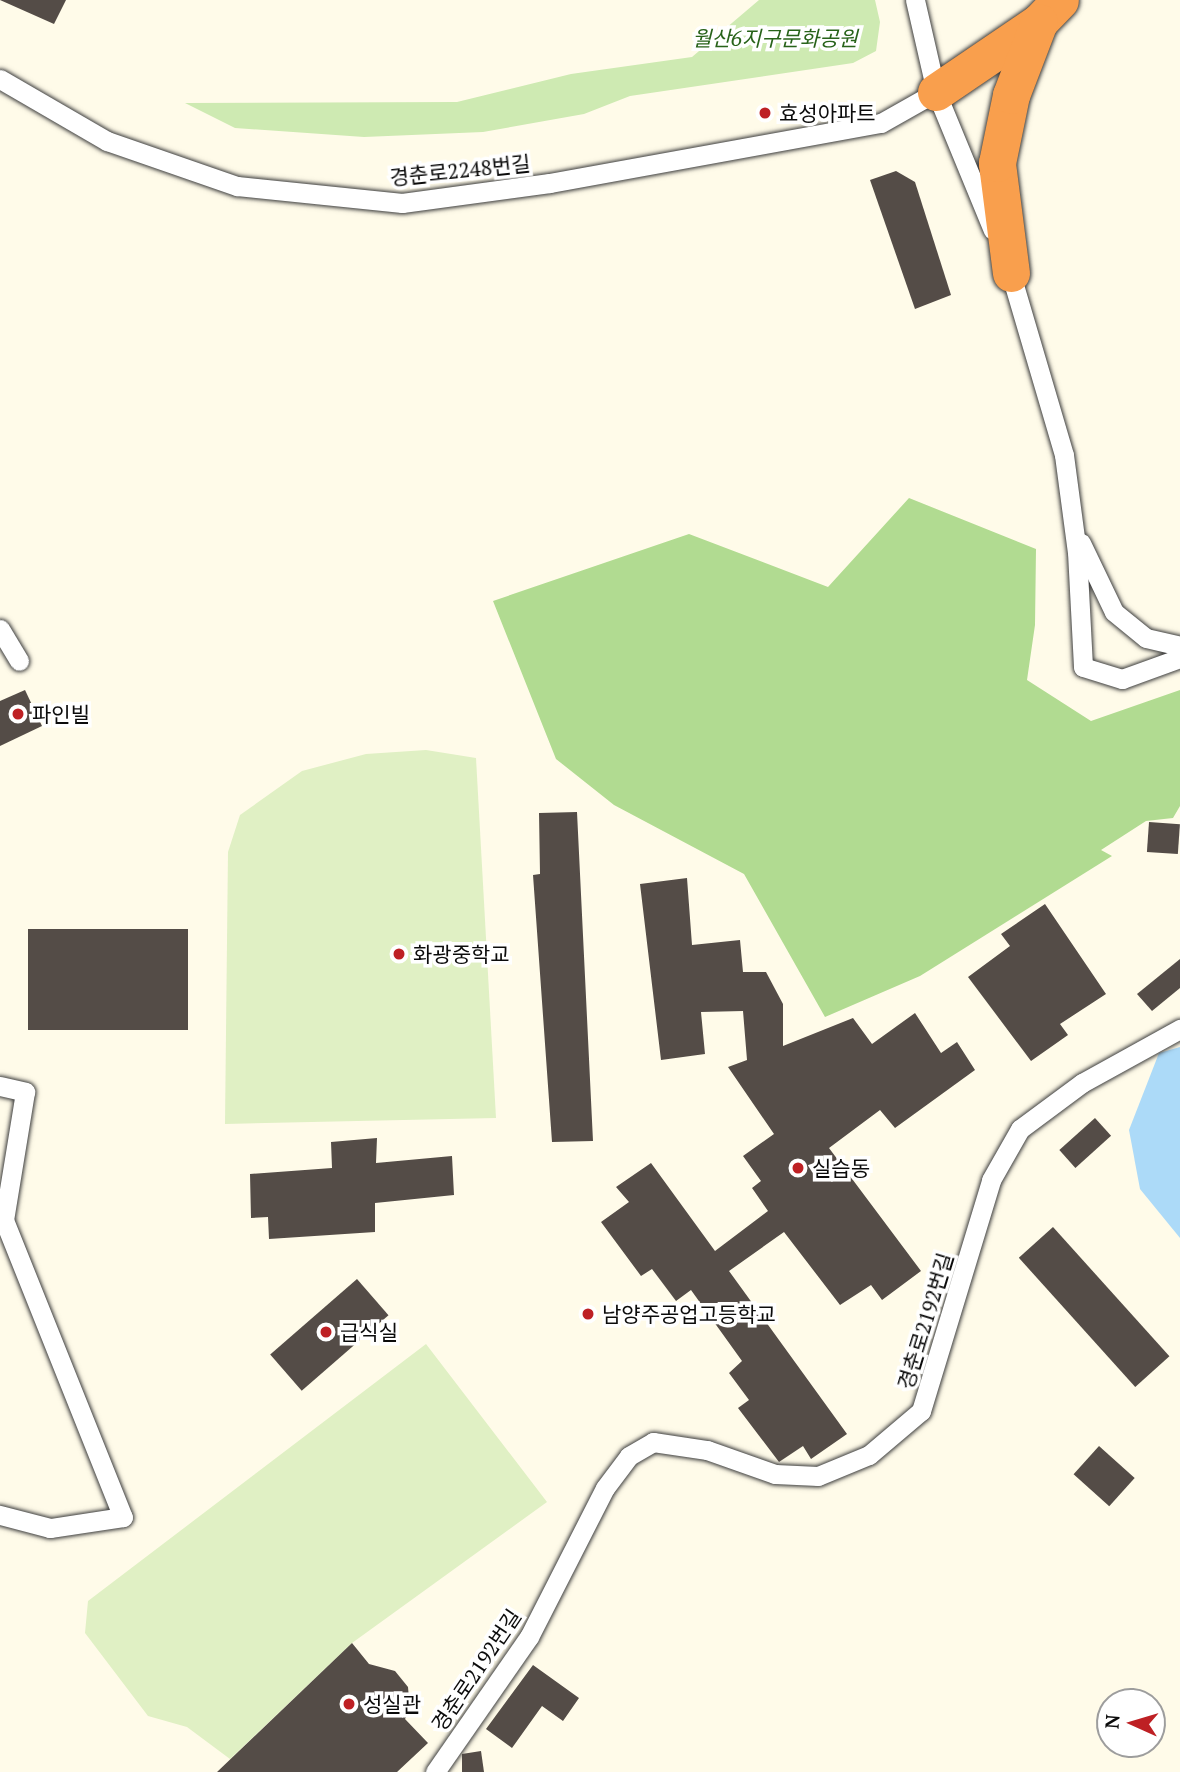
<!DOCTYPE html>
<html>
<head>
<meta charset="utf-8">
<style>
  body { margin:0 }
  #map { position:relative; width:1180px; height:1772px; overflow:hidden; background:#fffbe9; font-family:"PT Serif","Noto Sans KR",serif }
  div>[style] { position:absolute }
  .green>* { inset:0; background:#ceeab2 }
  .forest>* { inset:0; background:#b1db91 }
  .pitch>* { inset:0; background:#e0f0c4 }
  .water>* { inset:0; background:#acdaf8 }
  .building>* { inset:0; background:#544c47; transform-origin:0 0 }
  .roads { filter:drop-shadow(0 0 2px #3e3e3e) drop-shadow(0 0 2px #3e3e3e) }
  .street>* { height:19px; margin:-9.5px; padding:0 9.5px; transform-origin:9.5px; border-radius:9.5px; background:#fff }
  .highway>* { height:37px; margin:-18.5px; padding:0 18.5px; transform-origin:18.5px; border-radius:18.5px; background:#f99f4d }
  .dots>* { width:19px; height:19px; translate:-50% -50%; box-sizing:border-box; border:4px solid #fff; border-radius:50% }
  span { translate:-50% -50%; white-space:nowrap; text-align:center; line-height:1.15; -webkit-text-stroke:7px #fff; paint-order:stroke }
  .park-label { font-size:21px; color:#28631a; font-style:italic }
  .poi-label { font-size:21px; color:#0b0b0b }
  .left { translate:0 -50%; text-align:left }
  .street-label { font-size:21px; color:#0b0b0b }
  .north { position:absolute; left:1096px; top:1688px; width:70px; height:70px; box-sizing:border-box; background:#fff; border:2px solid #9d9d9d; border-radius:50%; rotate:274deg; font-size:19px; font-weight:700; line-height:28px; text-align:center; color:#0b0b0b }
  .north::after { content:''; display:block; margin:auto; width:24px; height:32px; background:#be2024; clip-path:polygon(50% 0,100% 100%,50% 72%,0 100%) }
</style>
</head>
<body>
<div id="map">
  <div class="green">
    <div style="clip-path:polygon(759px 0,875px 0,880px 22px,876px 51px,853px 63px,630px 96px,584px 114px,483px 132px,364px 137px,235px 128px,185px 103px,457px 102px,571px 74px,692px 57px)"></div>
  </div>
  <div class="forest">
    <div style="clip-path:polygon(909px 498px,1036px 549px,1035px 625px,1027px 680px,1091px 721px,1180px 690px,1180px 806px,1173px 818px,1146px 821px,1101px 850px,1112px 856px,920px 976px,825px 1017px,744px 874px,614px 805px,556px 759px,493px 601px,689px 534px,828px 587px)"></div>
  </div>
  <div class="pitch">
    <div style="clip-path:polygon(426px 750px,476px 758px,496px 1118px,225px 1124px,228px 852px,240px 815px,302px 771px,366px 754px)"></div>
    <div style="clip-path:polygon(426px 1344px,547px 1502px,352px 1643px,230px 1759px,187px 1727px,148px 1716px,85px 1633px,88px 1601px)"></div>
  </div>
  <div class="water">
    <div style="clip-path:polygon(1180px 1047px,1180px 1238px,1140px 1189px,1129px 1130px,1159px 1053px)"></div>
  </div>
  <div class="building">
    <div style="clip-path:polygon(0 0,66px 0,54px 24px)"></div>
    <div style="clip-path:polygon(896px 171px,915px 182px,951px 295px,915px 309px,870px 180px)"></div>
    <div style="clip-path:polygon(25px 690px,42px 726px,0 746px,0 701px)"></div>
    <div style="clip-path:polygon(577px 812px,593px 1141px,552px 1142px,533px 875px,540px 874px,539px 813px)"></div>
    <div style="left:1149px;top:822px;width:31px;height:30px;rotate:4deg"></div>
    <div style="clip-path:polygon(687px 878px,692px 945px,740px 940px,743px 972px,766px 972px,783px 1004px,783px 1046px,853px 1018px,872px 1044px,915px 1013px,941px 1053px,957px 1042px,975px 1070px,895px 1128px,880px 1110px,829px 1148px,921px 1271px,882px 1300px,871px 1285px,840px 1305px,784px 1232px,729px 1271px,847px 1434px,811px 1459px,803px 1446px,779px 1462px,738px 1408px,749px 1400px,729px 1373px,742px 1361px,691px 1290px,676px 1301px,652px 1269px,641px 1276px,601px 1222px,629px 1202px,616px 1187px,651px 1163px,715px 1251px,768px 1211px,752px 1188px,761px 1181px,743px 1156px,774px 1134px,728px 1067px,747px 1060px,743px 1011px,701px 1012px,705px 1054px,661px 1060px,640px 884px)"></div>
    <div style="clip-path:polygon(1045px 904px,1106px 994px,1060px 1024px,1068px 1035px,1031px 1061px,968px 977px,1010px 946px,1001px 934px)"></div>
    <div style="left:28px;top:929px;width:160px;height:101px"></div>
    <div style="clip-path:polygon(1180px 959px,1180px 988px,1152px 1011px,1137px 994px)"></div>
    <div style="left:1095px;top:1118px;width:24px;height:48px;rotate:48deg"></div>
    <div style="clip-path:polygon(377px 1138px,376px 1163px,452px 1156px,454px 1195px,375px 1203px,375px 1232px,269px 1239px,268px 1217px,251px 1218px,250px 1174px,332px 1168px,331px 1142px)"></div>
    <div style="left:1053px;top:1227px;width:174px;height:46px;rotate:48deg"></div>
    <div style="left:357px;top:1279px;width:48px;height:115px;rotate:49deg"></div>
    <div style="left:1099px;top:1446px;width:48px;height:38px;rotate:42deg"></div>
    <div style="clip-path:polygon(352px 1643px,369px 1664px,395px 1671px,408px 1687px,410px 1710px,405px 1719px,428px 1743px,397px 1772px,217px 1772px)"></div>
    <div style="clip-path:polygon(533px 1665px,579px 1698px,563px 1721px,542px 1706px,512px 1748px,486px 1729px)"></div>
    <div style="clip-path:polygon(481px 1751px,484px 1772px,462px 1772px,462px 1754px)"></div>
  </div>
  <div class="roads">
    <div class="street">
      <div style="left:915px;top:0;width:94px;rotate:77.1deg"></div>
      <div style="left:936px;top:92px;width:149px;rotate:67.6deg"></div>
      <div style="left:0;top:79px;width:124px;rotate:30.1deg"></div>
      <div style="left:107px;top:141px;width:138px;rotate:19.1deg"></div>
      <div style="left:237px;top:186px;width:166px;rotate:5.9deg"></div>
      <div style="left:402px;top:203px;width:149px;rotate:-7.7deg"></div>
      <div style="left:550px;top:183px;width:336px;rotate:-10.3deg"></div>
      <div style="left:881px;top:123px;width:63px;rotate:-29.4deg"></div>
      <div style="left:1009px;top:268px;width:195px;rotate:73.6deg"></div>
      <div style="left:1064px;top:455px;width:98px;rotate:82.4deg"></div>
      <div style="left:1077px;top:552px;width:115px;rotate:87deg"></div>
      <div style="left:1083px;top:667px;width:41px;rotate:17.1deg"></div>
      <div style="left:1122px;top:679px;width:62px;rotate:-19.9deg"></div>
      <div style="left:1081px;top:543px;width:76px;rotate:64.4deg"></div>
      <div style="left:1114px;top:612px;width:41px;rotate:39.1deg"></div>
      <div style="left:1146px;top:638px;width:35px;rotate:13deg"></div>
      <div style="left:0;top:629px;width:37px;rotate:59deg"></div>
      <div style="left:0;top:1086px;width:26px;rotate:13deg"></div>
      <div style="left:25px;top:1092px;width:130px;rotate:99.3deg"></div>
      <div style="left:4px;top:1220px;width:320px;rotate:68.2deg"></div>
      <div style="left:123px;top:1517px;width:74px;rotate:171.4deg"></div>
      <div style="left:50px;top:1528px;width:52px;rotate:-165.4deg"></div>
      <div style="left:435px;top:1772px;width:165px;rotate:-55.2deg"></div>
      <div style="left:529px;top:1637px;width:167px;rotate:-63deg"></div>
      <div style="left:605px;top:1488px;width:40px;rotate:-53deg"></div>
      <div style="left:629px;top:1456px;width:28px;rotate:-30deg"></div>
      <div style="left:653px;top:1442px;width:55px;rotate:8.4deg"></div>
      <div style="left:707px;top:1450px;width:72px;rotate:19.4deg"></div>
      <div style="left:775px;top:1474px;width:43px;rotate:2.7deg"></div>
      <div style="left:818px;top:1476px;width:55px;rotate:-22.4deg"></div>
      <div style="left:869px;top:1455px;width:68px;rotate:-40.2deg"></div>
      <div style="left:921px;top:1411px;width:241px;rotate:-73.1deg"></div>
      <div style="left:991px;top:1180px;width:59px;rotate:-60.4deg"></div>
      <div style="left:1020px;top:1129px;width:77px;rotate:-36.6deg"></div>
      <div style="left:1082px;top:1083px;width:112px;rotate:-28.9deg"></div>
    </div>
    <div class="highway">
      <div style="left:936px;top:92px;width:125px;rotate:-34.2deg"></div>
      <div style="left:1039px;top:22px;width:30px;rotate:-46deg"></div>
      <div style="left:1011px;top:273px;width:111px;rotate:-97.3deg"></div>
      <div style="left:997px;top:163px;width:69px;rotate:-78.4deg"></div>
      <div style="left:1011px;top:95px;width:78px;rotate:-69deg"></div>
    </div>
  </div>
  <div class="dots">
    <div style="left:765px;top:113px;background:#be2024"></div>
    <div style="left:18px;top:714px;background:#be2024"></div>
    <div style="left:399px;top:954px;background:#be2024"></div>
    <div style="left:798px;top:1168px;background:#be2024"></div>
    <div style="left:588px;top:1314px;background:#be2024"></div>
    <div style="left:326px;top:1332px;background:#be2024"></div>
    <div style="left:349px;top:1704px;background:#be2024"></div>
  </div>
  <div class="park-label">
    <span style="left:775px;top:38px">월산6지구문화공원</span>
  </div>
  <div class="poi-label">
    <span class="left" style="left:779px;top:113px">효성아파트</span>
    <span class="left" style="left:32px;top:714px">파인빌</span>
    <span class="left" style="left:413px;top:954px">화광중학교</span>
    <span class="left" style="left:812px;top:1168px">실습동</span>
    <span class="left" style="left:602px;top:1314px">남양주공업고등학교</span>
    <span class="left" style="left:340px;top:1332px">급식실</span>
    <span class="left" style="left:363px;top:1704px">성실관</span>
  </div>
  <div class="street-label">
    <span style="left:460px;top:170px;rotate:-6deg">경춘로2248번길</span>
    <span style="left:925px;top:1321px;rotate:-73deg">경춘로2192번길</span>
    <span style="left:476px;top:1670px;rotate:-56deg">경춘로2192번길</span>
  </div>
  <div class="north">N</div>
</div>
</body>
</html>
